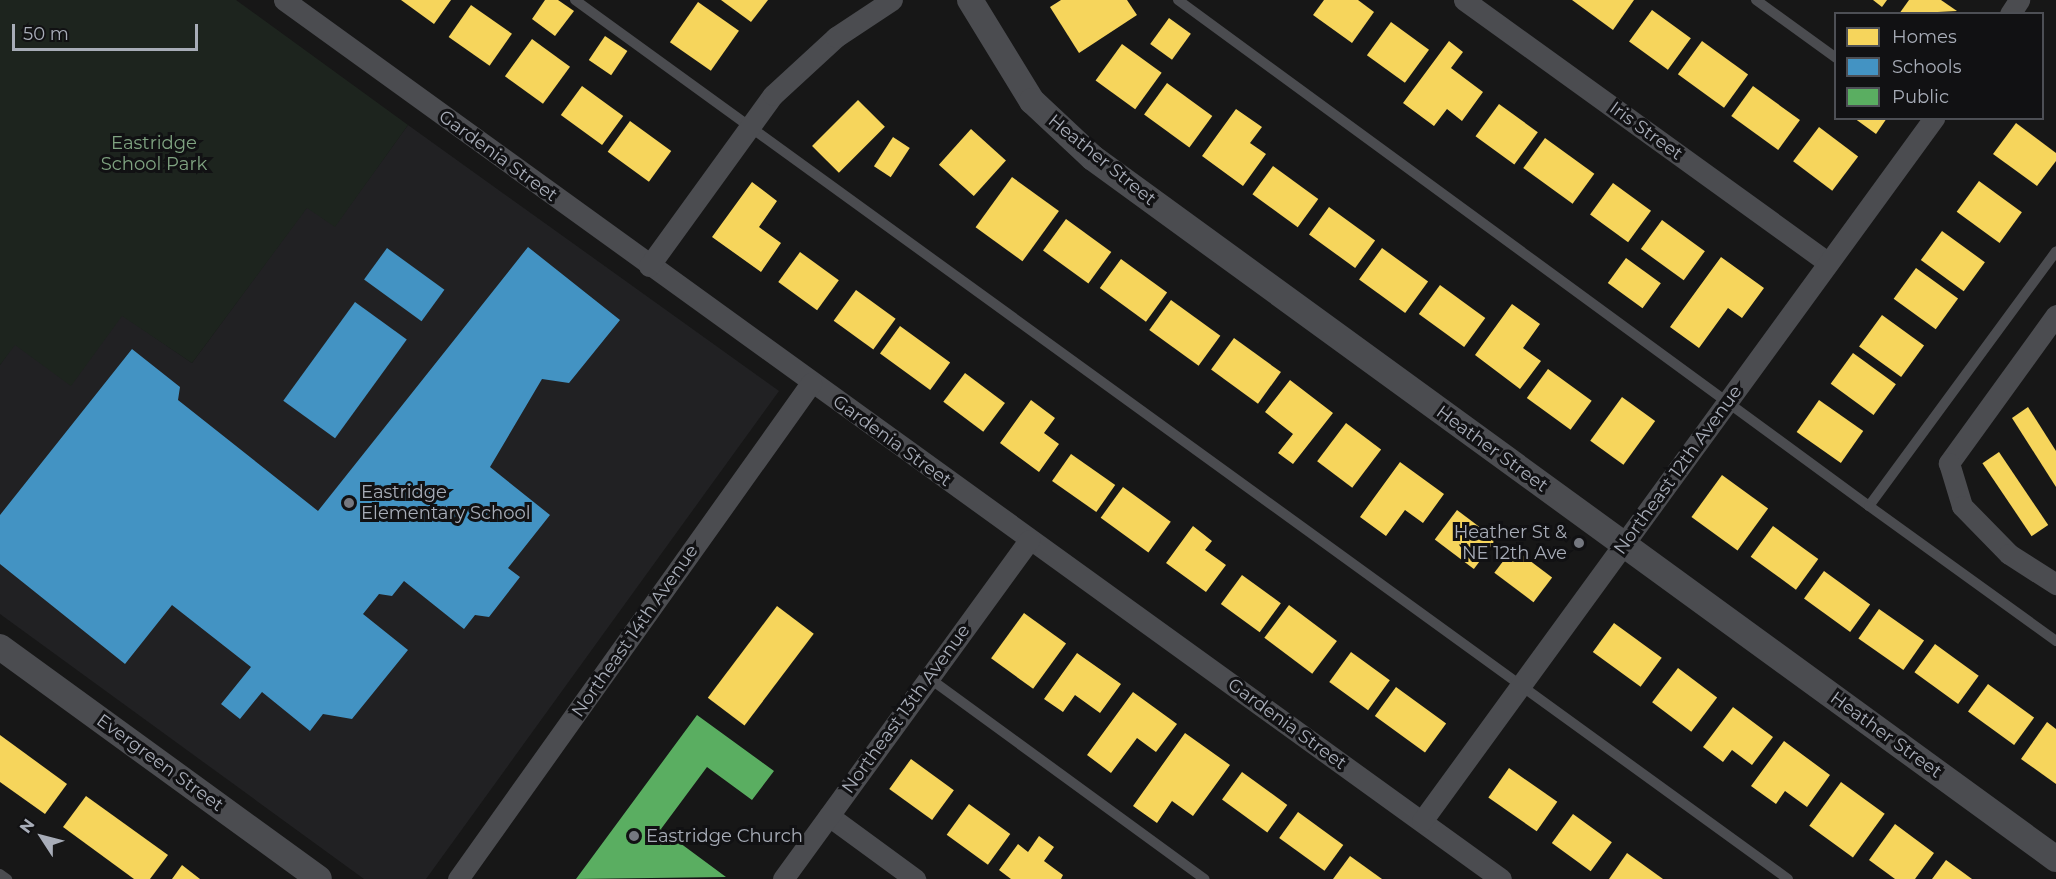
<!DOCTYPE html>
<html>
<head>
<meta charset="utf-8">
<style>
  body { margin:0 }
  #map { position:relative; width:2056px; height:879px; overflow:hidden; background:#171717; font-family:Montserrat,sans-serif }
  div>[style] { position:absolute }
  .built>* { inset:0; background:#212123 }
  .green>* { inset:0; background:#1d241e }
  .homes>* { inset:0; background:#f6d55c; transform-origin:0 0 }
  .schools>* { inset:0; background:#4393c3; transform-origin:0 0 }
  .public>* { inset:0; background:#5aae61 }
  .service>* { height:10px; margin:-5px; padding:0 5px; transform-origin:5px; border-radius:5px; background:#4b4c50 }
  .minor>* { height:21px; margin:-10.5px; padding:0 10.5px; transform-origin:10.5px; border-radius:10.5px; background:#4b4c50 }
  .tertiary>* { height:26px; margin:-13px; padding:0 13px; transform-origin:13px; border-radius:13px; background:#4b4c50 }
  .dots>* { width:16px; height:16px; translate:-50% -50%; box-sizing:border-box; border:3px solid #111113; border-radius:50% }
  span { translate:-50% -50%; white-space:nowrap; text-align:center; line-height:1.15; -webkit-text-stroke:6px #111113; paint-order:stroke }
  .street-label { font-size:18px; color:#a8adb8 }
  .park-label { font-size:18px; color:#7fa381 }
  .poi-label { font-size:18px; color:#a8adb8 }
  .left { translate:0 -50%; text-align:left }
  .right { translate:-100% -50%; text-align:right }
  .legend { position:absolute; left:1834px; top:12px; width:210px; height:108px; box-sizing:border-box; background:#111113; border:2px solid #4d4f55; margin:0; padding:8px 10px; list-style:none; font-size:18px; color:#a8adb8 }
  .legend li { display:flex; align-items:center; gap:12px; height:30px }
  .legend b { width:30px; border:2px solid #4d4f55 }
  .north { position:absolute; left:12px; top:807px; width:60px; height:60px; -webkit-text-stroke:4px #111113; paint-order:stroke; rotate:306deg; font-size:16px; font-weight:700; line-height:24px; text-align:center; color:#a8adb8 }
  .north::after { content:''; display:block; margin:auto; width:21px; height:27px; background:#a8adb8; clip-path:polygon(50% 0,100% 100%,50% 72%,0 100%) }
  .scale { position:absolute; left:12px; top:24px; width:186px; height:27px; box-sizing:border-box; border:3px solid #a8adb8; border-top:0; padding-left:8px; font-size:18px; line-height:21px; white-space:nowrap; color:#a8adb8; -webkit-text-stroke:4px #111113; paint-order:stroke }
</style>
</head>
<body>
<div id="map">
  <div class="built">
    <div style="clip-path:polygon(408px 125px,779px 391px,426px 879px,364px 879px,0 614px,0 365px,14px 345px,122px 315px,192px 363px,307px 207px,335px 226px)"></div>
  </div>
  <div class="green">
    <div style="clip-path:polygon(0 0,236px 0,408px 125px,335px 227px,307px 208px,192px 363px,122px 316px,71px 386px,15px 345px,0 365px)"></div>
  </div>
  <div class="homes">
    <div style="clip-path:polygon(401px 0,451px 0,434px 24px)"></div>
    <div style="clip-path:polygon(545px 0,558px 0,574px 11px,555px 36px,532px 19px)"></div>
    <div style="clip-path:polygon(721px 0,768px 0,751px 22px)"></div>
    <div style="clip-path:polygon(1061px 0,1127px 0,1137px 15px,1079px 53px,1050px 7px)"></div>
    <div style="clip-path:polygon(1324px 0,1358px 0,1374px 12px,1352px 43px,1313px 15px)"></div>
    <div style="clip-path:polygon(1572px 0,1634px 0,1613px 30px)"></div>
    <div style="clip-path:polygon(1873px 0,1887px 0,1882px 7px)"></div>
    <div style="clip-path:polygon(1909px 0,1941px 0,1957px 11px,1899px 14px)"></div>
    <div style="left:698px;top:2px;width:50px;height:49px;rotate:35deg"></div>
    <div style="left:471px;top:5px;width:50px;height:39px;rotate:35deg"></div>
    <div style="left:1652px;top:10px;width:48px;height:39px;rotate:36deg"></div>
    <div style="left:1169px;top:18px;width:27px;height:32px;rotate:36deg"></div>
    <div style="left:1391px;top:22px;width:47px;height:41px;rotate:36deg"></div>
    <div style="left:605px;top:36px;width:27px;height:29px;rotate:34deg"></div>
    <div style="left:532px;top:39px;width:47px;height:46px;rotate:36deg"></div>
    <div style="clip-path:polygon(1449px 41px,1463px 52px,1451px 68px,1483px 92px,1462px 121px,1447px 109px,1434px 126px,1403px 103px)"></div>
    <div style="left:1702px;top:41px;width:57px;height:41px;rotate:36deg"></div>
    <div style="left:1122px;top:44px;width:49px;height:45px;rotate:36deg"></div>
    <div style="left:1167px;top:83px;width:56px;height:39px;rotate:36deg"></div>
    <div style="left:582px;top:86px;width:51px;height:36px;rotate:36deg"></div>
    <div style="left:1753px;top:86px;width:58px;height:37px;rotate:36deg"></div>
    <div style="left:858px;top:100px;width:38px;height:65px;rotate:45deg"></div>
    <div style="left:1499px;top:104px;width:48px;height:40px;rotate:36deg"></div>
    <div style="clip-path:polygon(1236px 109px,1262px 127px,1250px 143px,1266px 154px,1243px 186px,1202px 156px)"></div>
    <div style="clip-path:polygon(1854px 118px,1887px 118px,1876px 134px)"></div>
    <div style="left:630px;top:121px;width:51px;height:38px;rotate:36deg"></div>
    <div style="clip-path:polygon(2016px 123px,2056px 153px,2056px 161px,2037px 186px,1993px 154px)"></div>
    <div style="left:1819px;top:127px;width:49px;height:43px;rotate:37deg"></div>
    <div style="left:971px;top:129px;width:47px;height:48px;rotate:42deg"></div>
    <div style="left:893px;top:137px;width:20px;height:35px;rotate:33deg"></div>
    <div style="left:1545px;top:138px;width:61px;height:37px;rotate:36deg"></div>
    <div style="left:1273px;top:166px;width:56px;height:35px;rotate:36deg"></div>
    <div style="left:1012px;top:177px;width:58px;height:62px;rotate:36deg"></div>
    <div style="left:1979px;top:181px;width:53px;height:38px;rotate:36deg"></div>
    <div style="clip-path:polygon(752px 182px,777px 201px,759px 227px,781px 243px,761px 272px,712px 237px)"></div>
    <div style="left:1613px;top:183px;width:47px;height:39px;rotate:36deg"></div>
    <div style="left:1329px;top:207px;width:57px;height:34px;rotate:36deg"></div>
    <div style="left:1066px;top:219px;width:56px;height:39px;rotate:36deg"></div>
    <div style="left:1662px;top:220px;width:53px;height:36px;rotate:36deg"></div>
    <div style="left:1942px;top:231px;width:53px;height:36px;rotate:36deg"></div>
    <div style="left:1382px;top:248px;width:57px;height:39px;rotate:36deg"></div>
    <div style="left:800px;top:252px;width:48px;height:37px;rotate:36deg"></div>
    <div style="clip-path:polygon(1721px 257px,1764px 288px,1742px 318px,1728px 308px,1699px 348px,1670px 327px)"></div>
    <div style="left:1626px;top:258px;width:43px;height:31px;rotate:36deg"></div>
    <div style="left:1121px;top:259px;width:57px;height:36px;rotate:36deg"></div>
    <div style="left:1916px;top:268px;width:52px;height:38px;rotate:36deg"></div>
    <div style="left:1440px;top:285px;width:56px;height:36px;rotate:36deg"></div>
    <div style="left:856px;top:290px;width:49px;height:38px;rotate:36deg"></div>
    <div style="left:1171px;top:300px;width:61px;height:37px;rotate:36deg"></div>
    <div style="clip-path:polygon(1512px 304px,1540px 324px,1523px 348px,1541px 361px,1520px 389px,1475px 355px)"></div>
    <div style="left:1882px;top:315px;width:52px;height:39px;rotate:36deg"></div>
    <div style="left:900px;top:326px;width:62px;height:34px;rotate:36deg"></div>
    <div style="left:1234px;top:338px;width:58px;height:39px;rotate:36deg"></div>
    <div style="left:1853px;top:353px;width:53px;height:38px;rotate:36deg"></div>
    <div style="left:1548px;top:369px;width:54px;height:36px;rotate:36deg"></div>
    <div style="left:965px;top:373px;width:50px;height:36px;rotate:37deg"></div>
    <div style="clip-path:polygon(1290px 380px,1333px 413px,1293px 464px,1278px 453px,1293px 434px,1265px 412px)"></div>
    <div style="left:1622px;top:397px;width:41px;height:54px;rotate:36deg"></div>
    <div style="clip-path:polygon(1031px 400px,1055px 418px,1044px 433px,1059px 444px,1039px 472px,1000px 443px)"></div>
    <div style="left:1819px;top:400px;width:54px;height:39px;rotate:35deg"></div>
    <div style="clip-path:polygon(2028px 407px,2056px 451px,2056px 487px,2012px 418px)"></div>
    <div style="left:1346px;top:423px;width:44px;height:48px;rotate:37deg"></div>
    <div style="left:1999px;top:452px;width:88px;height:20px;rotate:56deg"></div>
    <div style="left:1071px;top:454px;width:54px;height:33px;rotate:35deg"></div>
    <div style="clip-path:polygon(1400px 462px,1444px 494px,1423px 523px,1405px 510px,1386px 536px,1360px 517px)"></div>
    <div style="left:1722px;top:475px;width:57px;height:52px;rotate:36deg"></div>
    <div style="left:1123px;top:487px;width:59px;height:38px;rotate:36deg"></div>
    <div style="left:1457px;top:510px;width:49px;height:37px;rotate:37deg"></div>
    <div style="clip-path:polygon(1193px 526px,1212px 541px,1205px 550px,1226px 565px,1206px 592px,1166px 563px)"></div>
    <div style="left:1773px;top:526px;width:56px;height:38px;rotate:36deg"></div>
    <div style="left:1513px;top:548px;width:49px;height:31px;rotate:37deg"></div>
    <div style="left:1824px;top:571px;width:57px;height:34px;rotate:36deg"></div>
    <div style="left:1242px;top:575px;width:48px;height:36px;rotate:36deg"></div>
    <div style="left:1289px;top:605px;width:60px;height:41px;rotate:37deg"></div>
    <div style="left:777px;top:606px;width:46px;height:115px;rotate:37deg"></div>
    <div style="left:1879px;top:609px;width:55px;height:36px;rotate:35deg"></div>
    <div style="left:1024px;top:613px;width:52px;height:56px;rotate:36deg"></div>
    <div style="left:1614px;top:623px;width:59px;height:36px;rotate:36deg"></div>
    <div style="left:1935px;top:644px;width:54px;height:35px;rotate:36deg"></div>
    <div style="left:1351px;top:652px;width:48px;height:37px;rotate:36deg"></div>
    <div style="clip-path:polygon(1077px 653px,1121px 684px,1100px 713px,1075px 695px,1063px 712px,1044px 699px)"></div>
    <div style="left:1678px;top:668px;width:49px;height:43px;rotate:37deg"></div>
    <div style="left:1988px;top:684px;width:57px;height:34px;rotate:36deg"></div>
    <div style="left:1396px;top:687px;width:62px;height:36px;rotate:36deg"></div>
    <div style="clip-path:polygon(1133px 692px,1177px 724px,1156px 752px,1137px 738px,1111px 773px,1087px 755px)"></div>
    <div style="clip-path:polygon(1733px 707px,1773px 737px,1752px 765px,1732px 750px,1723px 762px,1703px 747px)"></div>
    <div style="clip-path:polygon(2047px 722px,2056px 729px,2056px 784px,2021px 759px)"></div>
    <div style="clip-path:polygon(1185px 733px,1230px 765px,1193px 816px,1172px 801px,1157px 823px,1133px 806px)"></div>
    <div style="clip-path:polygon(0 735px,67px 784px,45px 814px,0 782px)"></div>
    <div style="clip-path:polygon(1784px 741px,1830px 775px,1807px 807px,1785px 791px,1776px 804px,1751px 786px)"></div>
    <div style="left:911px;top:759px;width:53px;height:37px;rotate:36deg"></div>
    <div style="left:1509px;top:768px;width:59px;height:36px;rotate:35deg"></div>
    <div style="left:1242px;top:772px;width:56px;height:34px;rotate:36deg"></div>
    <div style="left:1841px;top:782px;width:54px;height:54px;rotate:36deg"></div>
    <div style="clip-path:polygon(86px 796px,168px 855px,150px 879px,134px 879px,63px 827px)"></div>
    <div style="left:969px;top:804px;width:51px;height:38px;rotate:36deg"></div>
    <div style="left:1298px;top:812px;width:56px;height:32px;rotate:36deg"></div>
    <div style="left:1573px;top:814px;width:48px;height:36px;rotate:36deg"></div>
    <div style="clip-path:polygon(1895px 824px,1934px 853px,1915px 879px,1895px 879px,1869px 860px)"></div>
    <div style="clip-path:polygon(1039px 836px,1054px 847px,1044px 861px,1063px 875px,1061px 879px,1011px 879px,999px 870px,1018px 844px,1028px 852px)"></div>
    <div style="clip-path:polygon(1627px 853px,1663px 879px,1609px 879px)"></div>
    <div style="clip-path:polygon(1350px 856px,1382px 879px,1333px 879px)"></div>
    <div style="clip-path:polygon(1946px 860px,1972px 879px,1932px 879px)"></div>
    <div style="clip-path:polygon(182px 865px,200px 879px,172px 879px)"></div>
  </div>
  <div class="schools">
    <div style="clip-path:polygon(528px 247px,620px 320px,569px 383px,542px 379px,490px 467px,550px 515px,508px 568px,520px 577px,489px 617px,475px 615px,464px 629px,404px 581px,392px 596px,379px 594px,363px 614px,408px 650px,352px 719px,323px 714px,310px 731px,262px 692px,240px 719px,221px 704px,251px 667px,172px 605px,125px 664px,0 564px,0 515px,132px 349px,180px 387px,178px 400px,318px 511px)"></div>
    <div style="left:387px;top:248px;width:71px;height:39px;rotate:36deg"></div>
    <div style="left:355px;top:302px;width:64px;height:122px;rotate:36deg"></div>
  </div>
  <div class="public">
    <div style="clip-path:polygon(697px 715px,774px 771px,752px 800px,707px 767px,661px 829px,726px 877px,576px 879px)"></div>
  </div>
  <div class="service">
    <div style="left:575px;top:0;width:1498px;rotate:35.93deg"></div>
    <div style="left:1178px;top:0;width:856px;rotate:36.21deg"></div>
    <div style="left:1869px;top:506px;width:316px;rotate:-53.7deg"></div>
    <div style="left:1756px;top:0;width:99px;rotate:35.9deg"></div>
    <div style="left:1869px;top:506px;width:231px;rotate:35.8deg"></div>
    <div style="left:929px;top:678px;width:341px;rotate:36.1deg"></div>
    <div style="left:0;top:874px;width:9px;rotate:36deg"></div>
  </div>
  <div class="minor">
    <div style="left:284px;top:0;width:1501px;rotate:35.84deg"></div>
    <div style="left:1464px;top:0;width:449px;rotate:35.8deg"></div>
    <div style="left:2010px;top:14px;width:17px;rotate:-57deg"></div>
    <div style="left:649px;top:266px;width:211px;rotate:-54.1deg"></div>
    <div style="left:773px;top:95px;width:86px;rotate:-42.6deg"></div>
    <div style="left:836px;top:37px;width:67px;rotate:-33.5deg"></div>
    <div style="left:2056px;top:315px;width:183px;rotate:125.9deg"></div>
    <div style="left:1949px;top:463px;width:45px;rotate:73.2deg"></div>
    <div style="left:1962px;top:506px;width:67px;rotate:45.6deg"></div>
    <div style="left:2009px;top:554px;width:56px;rotate:32.6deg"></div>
    <div style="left:829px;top:816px;width:107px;rotate:36.2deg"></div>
    <div style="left:1422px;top:821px;width:870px;rotate:-53.93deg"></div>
    <div style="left:458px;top:879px;width:609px;rotate:-54.56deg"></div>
    <div style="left:783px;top:879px;width:419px;rotate:-54deg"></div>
  </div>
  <div class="tertiary">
    <div style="left:970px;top:0;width:119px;rotate:58.5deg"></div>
    <div style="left:1032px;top:101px;width:83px;rotate:43.1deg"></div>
    <div style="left:1093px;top:158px;width:1191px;rotate:36.05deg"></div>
    <div style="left:0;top:647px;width:394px;rotate:36deg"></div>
  </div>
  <div class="dots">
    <div style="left:349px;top:503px;background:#757880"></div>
    <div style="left:1579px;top:543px;background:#757880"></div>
    <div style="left:634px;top:836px;background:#757880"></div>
  </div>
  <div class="street-label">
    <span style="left:1646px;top:131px;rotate:36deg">Iris Street</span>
    <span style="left:498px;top:156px;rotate:36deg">Gardenia Street</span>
    <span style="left:1102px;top:160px;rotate:39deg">Heather Street</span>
    <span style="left:892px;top:441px;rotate:36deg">Gardenia Street</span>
    <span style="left:1492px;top:449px;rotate:36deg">Heather Street</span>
    <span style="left:1678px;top:470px;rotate:-54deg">Northeast 12th Avenue</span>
    <span style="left:635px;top:631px;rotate:-55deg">Northeast 14th Avenue</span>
    <span style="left:906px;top:709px;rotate:-54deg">Northeast 13th Avenue</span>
    <span style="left:1287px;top:724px;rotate:36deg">Gardenia Street</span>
    <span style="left:1886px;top:735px;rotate:36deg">Heather Street</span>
    <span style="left:160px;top:763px;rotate:36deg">Evergreen Street</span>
  </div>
  <div class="park-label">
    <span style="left:154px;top:154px">Eastridge<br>School Park</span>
  </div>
  <div class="poi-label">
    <span class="left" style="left:361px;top:503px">Eastridge<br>Elementary School</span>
    <span class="right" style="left:1567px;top:543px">Heather St &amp;<br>NE 12th Ave</span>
    <span class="left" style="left:646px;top:836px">Eastridge Church</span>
  </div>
  <ul class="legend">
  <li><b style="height:16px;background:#f6d55c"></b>Homes</li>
  <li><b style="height:16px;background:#4393c3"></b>Schools</li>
  <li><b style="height:16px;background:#5aae61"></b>Public</li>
  </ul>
  <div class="north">N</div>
  <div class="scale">50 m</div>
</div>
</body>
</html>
